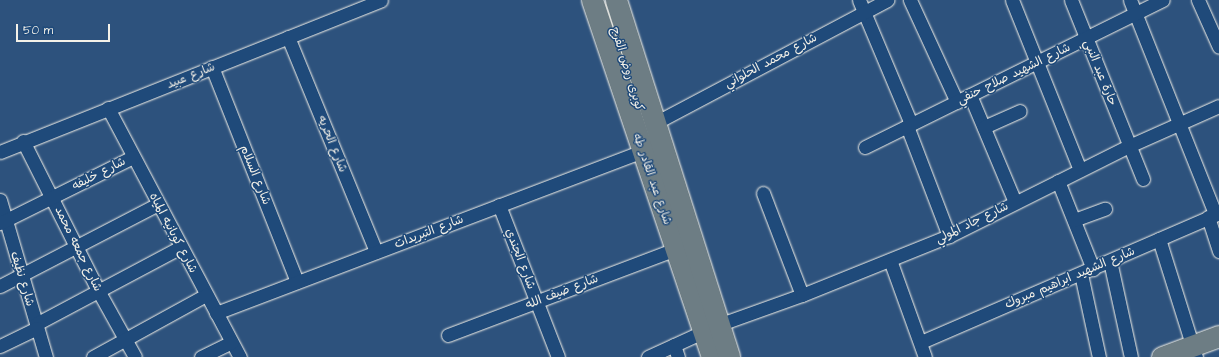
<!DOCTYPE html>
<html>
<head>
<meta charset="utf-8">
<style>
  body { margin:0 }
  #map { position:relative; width:1219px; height:357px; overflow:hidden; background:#2d527d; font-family:"Architects Daughter","Playpen Sans Arabic",sans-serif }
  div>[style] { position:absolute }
  .roads { filter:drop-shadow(0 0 1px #f4f1e8) drop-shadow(0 0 1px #f4f1e8) }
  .street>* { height:13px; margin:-6.5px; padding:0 6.5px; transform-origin:6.5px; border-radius:6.5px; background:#1f4a7a }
  .primary>* { height:21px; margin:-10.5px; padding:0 10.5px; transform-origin:10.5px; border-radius:10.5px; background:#6d7d84 }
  span { translate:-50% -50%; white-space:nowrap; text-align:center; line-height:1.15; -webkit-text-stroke:3px #1f4a7a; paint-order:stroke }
  .street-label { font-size:12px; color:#f4f1e8 }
  .scale { position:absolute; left:16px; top:24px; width:94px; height:18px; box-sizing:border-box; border:2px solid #f4f1e8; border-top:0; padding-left:5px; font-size:12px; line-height:14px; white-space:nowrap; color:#f4f1e8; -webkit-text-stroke:3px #1f4a7a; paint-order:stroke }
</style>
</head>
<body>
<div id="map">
  <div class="roads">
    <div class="street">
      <div style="left:859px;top:0;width:134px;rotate:67.2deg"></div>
      <div style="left:910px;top:0;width:112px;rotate:65.3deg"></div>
      <div style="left:1012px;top:0;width:183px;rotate:68.2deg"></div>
      <div style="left:1071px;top:0;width:193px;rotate:68.1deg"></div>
      <div style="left:1130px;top:0;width:230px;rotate:68.3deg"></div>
      <div style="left:1198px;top:0;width:51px;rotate:65.9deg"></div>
      <div style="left:288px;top:37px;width:232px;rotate:67.7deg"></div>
      <div style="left:212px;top:67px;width:231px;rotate:68.4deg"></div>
      <div style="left:970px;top:95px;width:116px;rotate:67.2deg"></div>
      <div style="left:108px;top:108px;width:282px;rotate:62.1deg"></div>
      <div style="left:655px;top:123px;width:263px;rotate:-27.9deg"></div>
      <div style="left:907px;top:126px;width:118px;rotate:69.1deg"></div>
      <div style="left:984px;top:127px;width:39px;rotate:-24deg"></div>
      <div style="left:23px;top:141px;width:169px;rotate:63.3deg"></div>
      <div style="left:99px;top:292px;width:74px;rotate:61deg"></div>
      <div style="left:865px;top:147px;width:332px;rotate:-26.3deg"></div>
      <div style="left:0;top:152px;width:410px;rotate:-21.7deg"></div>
      <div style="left:1058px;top:181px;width:95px;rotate:68.3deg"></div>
      <div style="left:763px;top:193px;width:109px;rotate:69.1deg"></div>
      <div style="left:0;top:200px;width:164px;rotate:73.7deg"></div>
      <div style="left:499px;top:205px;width:163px;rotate:68.8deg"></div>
      <div style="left:1208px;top:217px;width:36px;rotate:72deg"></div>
      <div style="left:1074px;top:220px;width:33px;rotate:-20deg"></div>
      <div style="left:0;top:223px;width:148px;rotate:-26.4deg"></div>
      <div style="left:1159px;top:239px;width:124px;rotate:72.6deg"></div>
      <div style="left:890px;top:260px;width:103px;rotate:70.2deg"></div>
      <div style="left:1110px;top:261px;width:98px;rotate:77.7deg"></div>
      <div style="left:1081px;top:274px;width:85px;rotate:77.8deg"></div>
      <div style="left:0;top:286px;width:178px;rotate:-27.4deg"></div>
      <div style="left:216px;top:313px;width:456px;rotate:-20.8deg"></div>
      <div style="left:36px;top:324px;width:164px;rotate:-28deg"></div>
      <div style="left:448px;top:335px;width:243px;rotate:-20.7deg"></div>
      <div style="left:921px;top:342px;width:325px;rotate:-23.4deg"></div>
      <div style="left:674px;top:345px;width:13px;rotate:72deg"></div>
      <div style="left:0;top:346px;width:41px;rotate:-25.9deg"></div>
      <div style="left:93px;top:357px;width:129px;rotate:-28.8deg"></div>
      <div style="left:201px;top:357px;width:34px;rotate:-26deg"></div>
      <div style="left:648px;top:357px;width:77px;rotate:-24.6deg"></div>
      <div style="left:718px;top:325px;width:89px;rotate:-19.7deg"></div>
      <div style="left:802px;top:295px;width:158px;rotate:-21.9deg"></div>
      <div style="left:949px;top:236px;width:201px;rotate:-26.6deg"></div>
      <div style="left:1129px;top:146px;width:98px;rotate:-24deg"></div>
    </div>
    <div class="primary">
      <div style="left:592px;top:0;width:377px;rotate:71.4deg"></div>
      <div style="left:616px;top:0;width:374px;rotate:72.4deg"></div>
      <div style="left:1162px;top:357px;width:61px;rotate:-20.2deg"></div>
    </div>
  </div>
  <div class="street-label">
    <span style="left:771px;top:61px;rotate:-28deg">شارع محمد الحلواني</span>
    <span style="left:627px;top:69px;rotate:73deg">كوبرى روض الفرج</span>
    <span style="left:1100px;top:73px;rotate:68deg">حارة عبد النبي</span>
    <span style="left:1014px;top:74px;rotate:-26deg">شارع الشهيد صلاح حنفي</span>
    <span style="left:191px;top:76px;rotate:-22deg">شارع عبيد</span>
    <span style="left:332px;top:144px;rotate:68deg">شارع الحريه</span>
    <span style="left:99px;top:174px;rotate:-27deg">شارع خليفه</span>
    <span style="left:255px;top:175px;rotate:68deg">شارع السلام</span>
    <span style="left:652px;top:179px;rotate:71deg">شارع عبد القادر طه</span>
    <span style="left:972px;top:223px;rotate:-26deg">شارع جاد المولي</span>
    <span style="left:429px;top:232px;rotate:-21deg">شارع التبريدات</span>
    <span style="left:173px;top:233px;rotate:62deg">شارع كوبانيه المياه</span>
    <span style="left:78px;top:249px;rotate:64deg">شارع جمعه محمد</span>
    <span style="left:520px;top:259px;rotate:69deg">شارع الجندي</span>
    <span style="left:1070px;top:278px;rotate:-23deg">شارع الشهيد ابراهيم مبروك</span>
    <span style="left:22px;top:279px;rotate:73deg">شارع نظيف</span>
    <span style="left:562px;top:292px;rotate:-21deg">شارع ضيف الله</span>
  </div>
  <div class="scale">50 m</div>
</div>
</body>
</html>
